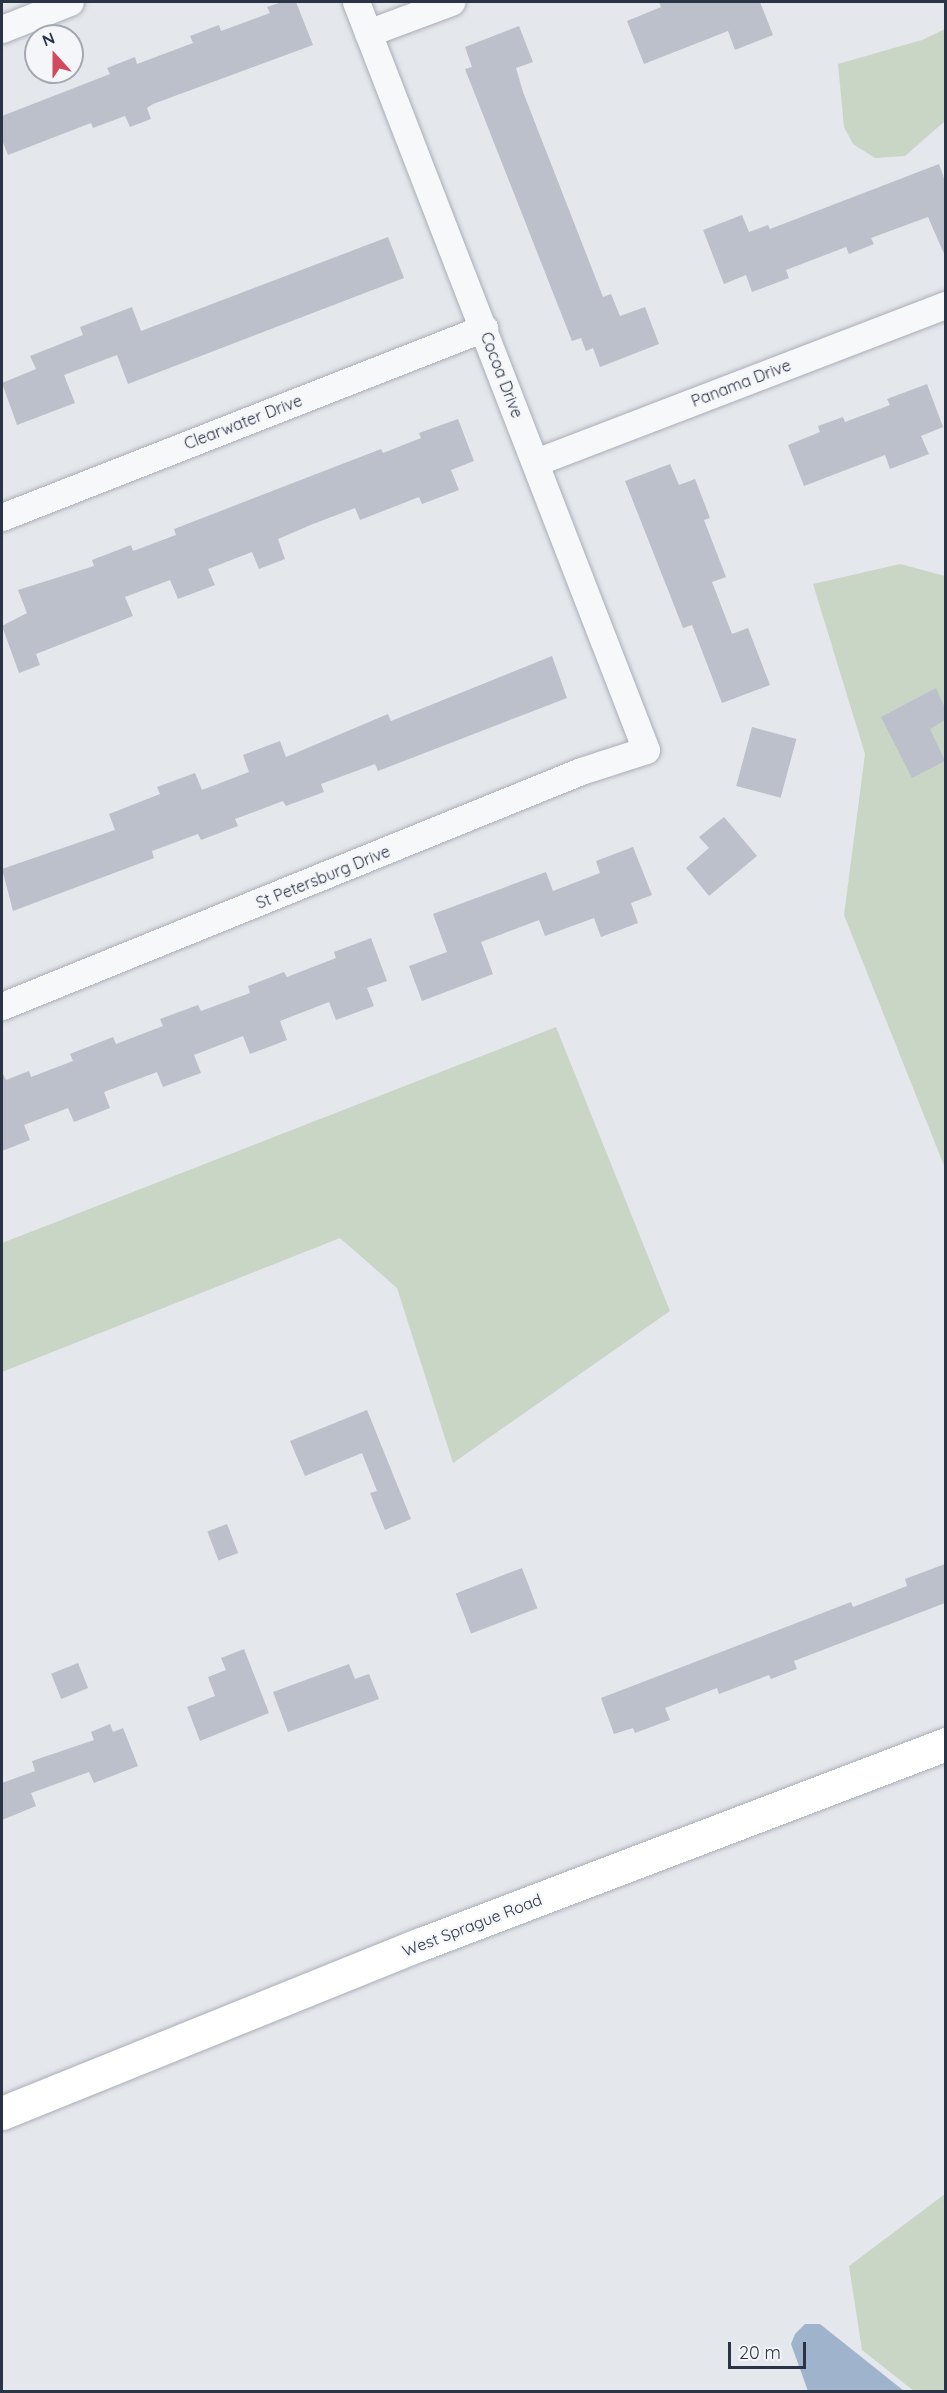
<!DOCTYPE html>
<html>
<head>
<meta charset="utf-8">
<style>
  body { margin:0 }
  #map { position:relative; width:947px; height:2393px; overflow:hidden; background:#e4e7ec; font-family:Quicksand,sans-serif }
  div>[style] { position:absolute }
  .green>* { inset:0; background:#c9d6c5 }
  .water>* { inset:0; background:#9fb4cc }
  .building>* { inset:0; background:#bbc0ca; transform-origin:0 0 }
  .roads { filter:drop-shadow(0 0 2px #a9aeb7) drop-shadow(0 0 2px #a9aeb7) }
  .street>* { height:27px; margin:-13.5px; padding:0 13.5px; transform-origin:13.5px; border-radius:13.5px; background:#f7f8fa }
  .secondary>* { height:33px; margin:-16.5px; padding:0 16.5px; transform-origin:16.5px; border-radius:16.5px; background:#fff }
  span { translate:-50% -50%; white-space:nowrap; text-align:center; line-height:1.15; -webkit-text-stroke:4.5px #f4f6f9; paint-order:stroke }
  .street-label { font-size:16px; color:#2b3445 }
  .frame { position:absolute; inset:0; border:3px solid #2b3445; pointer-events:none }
  .north { position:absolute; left:24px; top:24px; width:60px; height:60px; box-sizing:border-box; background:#f4f6f9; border:2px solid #a4a8b1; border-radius:50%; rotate:339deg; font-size:16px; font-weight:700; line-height:24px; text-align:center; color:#2b3445 }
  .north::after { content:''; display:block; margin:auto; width:21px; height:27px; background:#d1495b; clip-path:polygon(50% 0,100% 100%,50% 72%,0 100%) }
  .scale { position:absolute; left:728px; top:2342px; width:78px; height:27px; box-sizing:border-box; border:3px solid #2b3445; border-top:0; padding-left:8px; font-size:18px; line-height:21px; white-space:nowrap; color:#2b3445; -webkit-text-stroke:4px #f4f6f9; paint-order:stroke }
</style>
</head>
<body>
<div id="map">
  <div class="green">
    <div style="clip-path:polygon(945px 29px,945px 121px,905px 156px,875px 158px,853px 144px,844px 127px,838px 64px,922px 40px)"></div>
    <div style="clip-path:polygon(900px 564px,945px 576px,945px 1168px,844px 915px,865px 754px,813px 584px)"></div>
    <div style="clip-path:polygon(556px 1027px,670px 1311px,453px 1463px,397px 1288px,340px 1238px,2px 1372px,2px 1243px)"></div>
    <div style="clip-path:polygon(945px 2194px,945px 2391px,914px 2391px,862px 2350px,849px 2266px)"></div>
  </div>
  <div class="water">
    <div style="clip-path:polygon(805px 2324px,820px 2324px,904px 2391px,808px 2391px,791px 2344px,795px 2334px)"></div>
  </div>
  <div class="building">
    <div style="clip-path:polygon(282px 2px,296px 2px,313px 45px,153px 104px,147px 108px,151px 119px,130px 127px,125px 116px,93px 128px,91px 123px,8px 155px,2px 140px,2px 116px,110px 74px,107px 68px,135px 57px,137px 64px,193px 43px,190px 36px,219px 25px,221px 31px,270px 13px,267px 7px)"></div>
    <div style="clip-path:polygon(659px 2px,760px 2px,773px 35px,735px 50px,728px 31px,644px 64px,627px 21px,661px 7px)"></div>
    <div style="clip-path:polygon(519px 26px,533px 62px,516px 68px,523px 92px,603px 297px,611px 294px,620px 316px,645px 307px,659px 344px,600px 367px,593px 348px,586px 351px,581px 338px,572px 341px,465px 69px,472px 67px,465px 47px)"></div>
    <div style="clip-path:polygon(939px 164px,945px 181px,945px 256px,928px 217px,871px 238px,874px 244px,849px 254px,846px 247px,786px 270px,789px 278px,752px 292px,746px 275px,724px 284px,703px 230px,742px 215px,749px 232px,768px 225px,770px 229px)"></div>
    <div style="clip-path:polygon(388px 237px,404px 278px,128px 384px,117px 355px,64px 375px,75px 403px,17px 425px,2px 383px,36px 369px,30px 356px,83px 335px,80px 327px,132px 307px,141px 331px)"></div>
    <div style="clip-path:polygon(927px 384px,943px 427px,921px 436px,929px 454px,890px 469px,885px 455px,804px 486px,788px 445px,820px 432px,818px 426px,843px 417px,845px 422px,890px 405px,887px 399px)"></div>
    <div style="clip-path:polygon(458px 419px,474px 461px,451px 470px,459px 490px,422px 504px,419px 497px,360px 520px,355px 508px,313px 524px,278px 539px,285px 559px,259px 569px,252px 552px,208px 569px,215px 585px,178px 599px,170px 580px,125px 597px,133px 616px,36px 654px,40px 665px,19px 673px,2px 626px,27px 613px,18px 590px,94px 566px,92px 560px,131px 545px,133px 551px,176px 535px,174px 529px,381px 449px,383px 453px,421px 438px,419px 433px)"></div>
    <div style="clip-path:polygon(670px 464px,679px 485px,695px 479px,710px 518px,704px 520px,726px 577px,712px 582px,732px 634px,748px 628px,770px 685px,722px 703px,692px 625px,683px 628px,625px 481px)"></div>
    <div style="clip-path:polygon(552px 656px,567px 698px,378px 771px,375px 764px,321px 784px,324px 792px,286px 806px,283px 801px,235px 819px,238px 826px,201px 840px,198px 834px,152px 851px,154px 858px,13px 911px,2px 869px,115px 830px,109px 814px,160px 794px,157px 787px,195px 773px,202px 790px,249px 772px,243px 755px,280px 741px,286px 757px,388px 714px,391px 721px)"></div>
    <div style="clip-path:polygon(936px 688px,945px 708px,945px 720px,930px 729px,945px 761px,912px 778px,881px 717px)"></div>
    <div style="left:752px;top:727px;width:46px;height:61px;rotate:15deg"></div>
    <div style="clip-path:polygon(724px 817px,757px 856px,709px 896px,686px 868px,709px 848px,699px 837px)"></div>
    <div style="clip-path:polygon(633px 847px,652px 895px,631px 903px,638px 923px,601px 937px,594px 918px,545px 936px,539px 920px,481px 942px,493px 974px,422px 1001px,409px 966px,447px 952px,433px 914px,546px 872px,553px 891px,600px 873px,596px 861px)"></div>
    <div style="clip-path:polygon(371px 938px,387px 981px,367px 988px,374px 1006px,336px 1020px,329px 1002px,280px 1021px,287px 1040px,250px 1054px,243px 1036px,194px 1055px,201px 1073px,163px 1087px,157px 1072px,104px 1092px,110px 1108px,74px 1122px,68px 1108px,24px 1125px,30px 1140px,2px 1151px,2px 1072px,6px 1080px,29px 1071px,31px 1077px,73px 1061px,70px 1054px,113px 1037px,116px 1044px,163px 1026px,160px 1019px,198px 1005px,201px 1011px,250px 993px,248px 986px,284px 972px,287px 977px,336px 958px,334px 952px)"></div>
    <div style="clip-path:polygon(367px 1410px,411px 1519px,385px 1530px,370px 1493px,377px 1491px,362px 1453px,305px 1476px,290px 1441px)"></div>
    <div style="left:227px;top:1524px;width:31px;height:21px;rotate:69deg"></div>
    <div style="clip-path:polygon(945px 1564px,945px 1603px,794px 1661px,797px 1669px,771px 1679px,769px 1675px,719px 1694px,717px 1688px,665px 1708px,670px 1720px,635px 1733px,633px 1728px,614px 1734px,601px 1698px,851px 1602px,853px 1607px,907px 1586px,905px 1579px)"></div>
    <div style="left:522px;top:1568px;width:43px;height:71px;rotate:69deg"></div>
    <div style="clip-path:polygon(244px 1649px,269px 1713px,200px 1741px,187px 1707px,215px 1696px,208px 1677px,226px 1670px,221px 1658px)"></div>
    <div style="left:78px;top:1663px;width:27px;height:29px;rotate:68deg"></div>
    <div style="clip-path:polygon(349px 1664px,355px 1679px,369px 1674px,379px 1699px,288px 1732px,273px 1692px)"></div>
    <div style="clip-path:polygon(110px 1724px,113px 1732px,123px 1728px,138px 1766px,94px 1783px,89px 1772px,31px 1793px,36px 1806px,2px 1820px,2px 1783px,35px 1771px,32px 1761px,94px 1740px,91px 1732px)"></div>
  </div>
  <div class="roads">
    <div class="street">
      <div style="left:2px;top:29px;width:73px;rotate:-21.7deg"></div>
      <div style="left:368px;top:33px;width:89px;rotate:-20.5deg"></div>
      <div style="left:536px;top:462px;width:439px;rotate:-21deg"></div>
      <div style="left:2px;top:517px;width:518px;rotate:-21.41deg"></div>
      <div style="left:2px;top:1006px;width:625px;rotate:-22.09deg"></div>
      <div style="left:581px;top:771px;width:68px;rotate:-17.9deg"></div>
      <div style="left:646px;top:750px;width:802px;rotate:-111.19deg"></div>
    </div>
    <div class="secondary">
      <div style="left:2px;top:2113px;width:452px;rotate:-22deg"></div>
      <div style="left:421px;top:1944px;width:562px;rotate:-20.85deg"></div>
    </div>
  </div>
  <div class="street-label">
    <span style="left:502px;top:375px;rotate:69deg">Cocoa Drive</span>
    <span style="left:741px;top:383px;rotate:-21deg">Panama Drive</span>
    <span style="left:243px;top:422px;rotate:-21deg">Clearwater Drive</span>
    <span style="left:323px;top:877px;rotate:-22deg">St Petersburg Drive</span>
    <span style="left:472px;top:1925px;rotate:-21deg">West Sprague Road</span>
  </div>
  <div class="frame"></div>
  <div class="north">N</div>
  <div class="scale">20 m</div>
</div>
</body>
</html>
